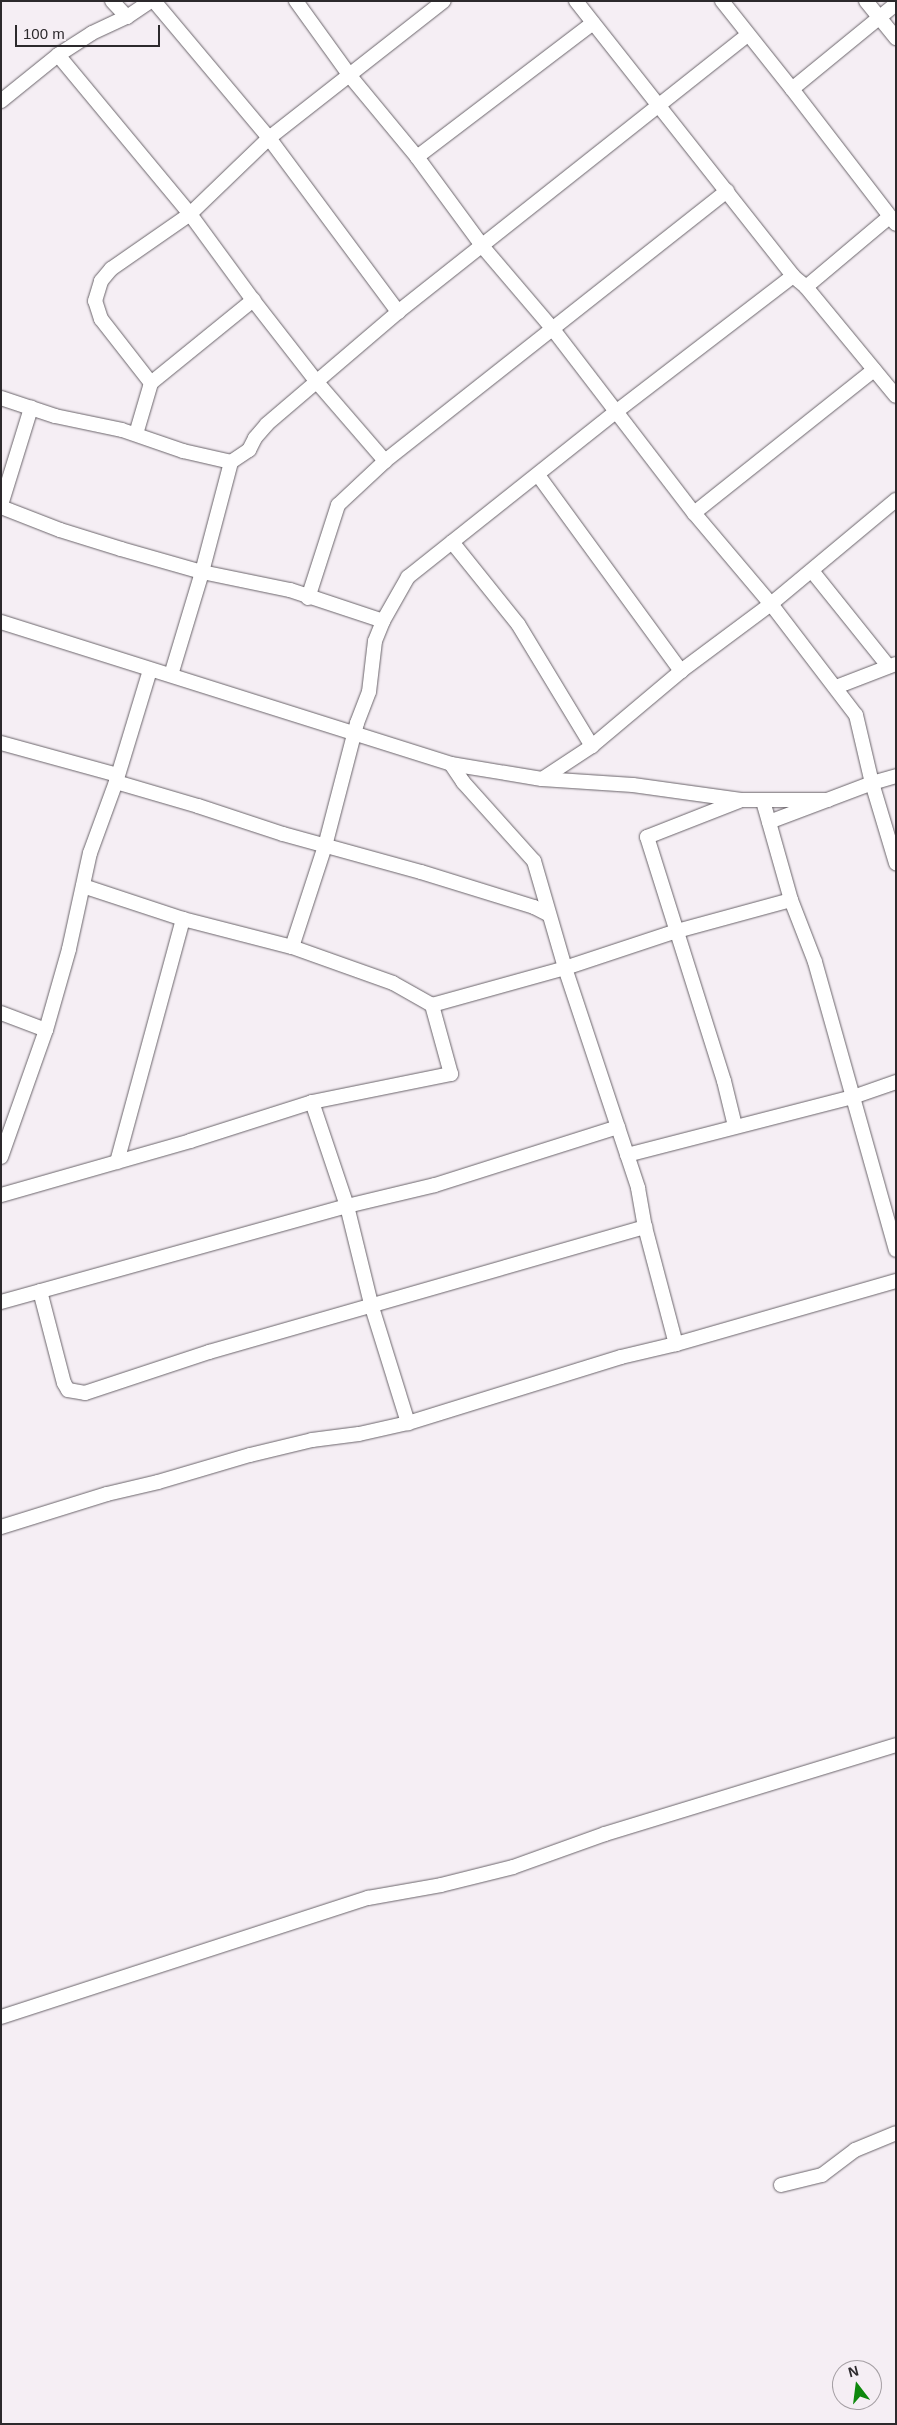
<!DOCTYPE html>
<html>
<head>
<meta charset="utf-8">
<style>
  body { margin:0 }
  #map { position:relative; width:897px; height:2425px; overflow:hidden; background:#f5eef4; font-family:Arial,sans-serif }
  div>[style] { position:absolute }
  .roads { filter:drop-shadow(0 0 1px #6a646a) drop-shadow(0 0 1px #6a646a) }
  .minor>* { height:14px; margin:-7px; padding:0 7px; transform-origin:7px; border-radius:7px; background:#fff }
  span { translate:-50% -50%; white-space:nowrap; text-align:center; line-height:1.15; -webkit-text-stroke:4px #f5eef4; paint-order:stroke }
  .frame { position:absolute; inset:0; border:2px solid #2c292c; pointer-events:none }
  .north { position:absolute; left:832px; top:2360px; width:50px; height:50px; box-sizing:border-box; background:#f5eef4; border:1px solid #a59fa4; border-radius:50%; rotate:345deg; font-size:14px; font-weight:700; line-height:20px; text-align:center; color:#2c292c }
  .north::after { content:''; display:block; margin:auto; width:18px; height:22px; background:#0d880c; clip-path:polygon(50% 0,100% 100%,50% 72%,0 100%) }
  .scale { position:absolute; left:15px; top:25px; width:145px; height:22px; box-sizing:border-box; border:2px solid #2c292c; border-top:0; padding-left:6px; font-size:15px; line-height:18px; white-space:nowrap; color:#2c292c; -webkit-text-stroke:4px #f5eef4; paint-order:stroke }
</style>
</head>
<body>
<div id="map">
  <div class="roads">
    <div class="minor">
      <div style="left:112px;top:1px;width:22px;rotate:47deg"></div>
      <div style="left:154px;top:1px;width:179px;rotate:50deg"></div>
      <div style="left:269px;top:138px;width:217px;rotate:53.4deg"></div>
      <div style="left:296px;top:1px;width:92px;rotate:54.2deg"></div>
      <div style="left:350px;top:76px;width:105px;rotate:50.4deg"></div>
      <div style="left:417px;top:157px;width:112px;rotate:53.7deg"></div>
      <div style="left:483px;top:247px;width:106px;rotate:49.6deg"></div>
      <div style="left:552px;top:328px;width:233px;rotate:52.5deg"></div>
      <div style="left:694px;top:513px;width:119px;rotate:49.8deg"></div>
      <div style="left:771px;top:604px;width:140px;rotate:52.6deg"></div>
      <div style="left:856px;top:715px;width:70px;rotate:76.8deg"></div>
      <div style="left:872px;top:783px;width:84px;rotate:73.3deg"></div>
      <div style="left:576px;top:1px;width:350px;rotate:51.7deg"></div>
      <div style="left:793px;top:276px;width:17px;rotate:40deg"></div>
      <div style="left:806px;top:287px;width:141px;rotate:50.5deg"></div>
      <div style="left:722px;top:1px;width:112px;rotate:51.5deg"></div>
      <div style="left:792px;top:89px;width:170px;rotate:52.4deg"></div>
      <div style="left:866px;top:1px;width:48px;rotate:51deg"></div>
      <div style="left:58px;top:55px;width:207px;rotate:50.3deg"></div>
      <div style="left:190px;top:214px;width:107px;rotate:53.8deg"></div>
      <div style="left:253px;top:300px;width:103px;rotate:52.1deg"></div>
      <div style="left:316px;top:381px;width:106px;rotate:49.2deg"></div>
      <div style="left:792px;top:89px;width:134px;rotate:-39.3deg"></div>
      <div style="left:1px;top:101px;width:73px;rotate:-38.9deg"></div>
      <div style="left:58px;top:55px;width:40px;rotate:-32.9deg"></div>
      <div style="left:92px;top:33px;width:38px;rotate:-25deg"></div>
      <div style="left:127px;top:17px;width:29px;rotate:-34deg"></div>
      <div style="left:417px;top:157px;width:221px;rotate:-37.3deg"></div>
      <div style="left:806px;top:287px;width:109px;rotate:-40.1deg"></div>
      <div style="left:151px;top:383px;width:81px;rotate:-128deg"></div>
      <div style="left:101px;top:319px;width:19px;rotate:-108deg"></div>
      <div style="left:95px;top:301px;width:21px;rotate:-73deg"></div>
      <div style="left:101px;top:281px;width:16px;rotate:-50deg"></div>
      <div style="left:111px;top:269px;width:96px;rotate:-34.8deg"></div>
      <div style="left:190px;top:214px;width:110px;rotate:-43.9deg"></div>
      <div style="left:269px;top:138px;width:222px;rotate:-38.1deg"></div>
      <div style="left:1px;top:398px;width:57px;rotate:18.4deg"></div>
      <div style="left:55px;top:416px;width:68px;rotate:11.8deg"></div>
      <div style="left:122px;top:430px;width:65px;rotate:19deg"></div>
      <div style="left:183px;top:451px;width:49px;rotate:12.9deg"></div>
      <div style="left:136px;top:434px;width:53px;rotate:-73.6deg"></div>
      <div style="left:151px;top:383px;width:132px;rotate:-39.1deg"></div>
      <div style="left:538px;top:475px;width:243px;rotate:53.9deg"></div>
      <div style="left:1px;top:505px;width:102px;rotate:-72.8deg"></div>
      <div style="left:1px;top:507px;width:63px;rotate:21.3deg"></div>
      <div style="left:60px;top:530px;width:64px;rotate:17.3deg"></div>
      <div style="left:121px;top:549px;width:84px;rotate:15.9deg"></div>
      <div style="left:202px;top:572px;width:90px;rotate:11.6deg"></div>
      <div style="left:290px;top:590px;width:98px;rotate:18.4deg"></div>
      <div style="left:694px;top:513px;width:230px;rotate:-38.5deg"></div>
      <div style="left:452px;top:542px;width:105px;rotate:51.2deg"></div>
      <div style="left:518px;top:624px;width:143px;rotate:58.8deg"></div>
      <div style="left:812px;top:571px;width:122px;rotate:51.3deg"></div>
      <div style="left:308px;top:598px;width:98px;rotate:-72.1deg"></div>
      <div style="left:338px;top:505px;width:64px;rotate:-43.1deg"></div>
      <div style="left:385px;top:461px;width:436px;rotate:-38.3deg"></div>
      <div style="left:1px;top:622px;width:472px;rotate:17.5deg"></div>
      <div style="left:451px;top:764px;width:92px;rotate:9.4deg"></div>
      <div style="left:542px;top:779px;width:91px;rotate:3.8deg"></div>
      <div style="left:633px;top:785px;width:109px;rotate:7.9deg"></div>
      <div style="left:741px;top:800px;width:87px"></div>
      <div style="left:171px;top:675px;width:108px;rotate:-73.2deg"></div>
      <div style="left:202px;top:572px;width:114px;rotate:-75.2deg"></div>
      <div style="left:231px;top:462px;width:22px;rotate:-34deg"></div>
      <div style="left:249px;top:450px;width:13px;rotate:-63deg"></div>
      <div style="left:255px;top:438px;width:18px;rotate:-49deg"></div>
      <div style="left:267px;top:424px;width:172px;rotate:-40.5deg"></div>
      <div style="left:398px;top:312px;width:446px;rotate:-38.4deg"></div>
      <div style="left:836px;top:687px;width:64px;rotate:-21deg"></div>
      <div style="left:1px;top:743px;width:120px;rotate:15.4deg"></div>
      <div style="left:451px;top:764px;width:22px;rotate:56deg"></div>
      <div style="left:463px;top:782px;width:106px;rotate:48.1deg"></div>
      <div style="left:534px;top:861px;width:111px;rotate:73.8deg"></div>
      <div style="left:565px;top:968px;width:232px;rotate:71.6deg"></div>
      <div style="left:638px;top:1188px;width:40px;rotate:80deg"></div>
      <div style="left:645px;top:1227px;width:121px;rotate:75.2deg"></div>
      <div style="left:542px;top:779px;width:60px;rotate:-33.4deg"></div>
      <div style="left:592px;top:746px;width:116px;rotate:-40.1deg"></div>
      <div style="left:681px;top:671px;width:112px;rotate:-36.7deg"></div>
      <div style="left:771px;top:604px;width:163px;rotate:-39.8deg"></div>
      <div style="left:116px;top:782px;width:85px;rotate:16.3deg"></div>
      <div style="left:198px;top:806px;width:89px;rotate:18.2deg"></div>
      <div style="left:283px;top:834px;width:143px;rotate:15.4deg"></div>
      <div style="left:421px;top:872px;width:118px;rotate:17.2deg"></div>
      <div style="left:534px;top:907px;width:16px;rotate:27deg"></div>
      <div style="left:763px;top:801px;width:103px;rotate:74.2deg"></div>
      <div style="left:791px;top:900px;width:66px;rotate:68.8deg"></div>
      <div style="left:815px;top:962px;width:299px;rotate:74.3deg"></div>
      <div style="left:769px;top:822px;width:110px;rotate:-20.7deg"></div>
      <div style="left:872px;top:783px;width:25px;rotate:-16deg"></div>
      <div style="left:83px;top:886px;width:105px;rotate:18.3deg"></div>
      <div style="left:183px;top:919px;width:113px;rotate:14.4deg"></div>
      <div style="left:292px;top:947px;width:107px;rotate:19.6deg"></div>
      <div style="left:393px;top:983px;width:45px;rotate:29.4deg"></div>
      <div style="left:292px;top:947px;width:106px;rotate:-71.9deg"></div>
      <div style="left:325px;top:846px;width:127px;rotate:-75.4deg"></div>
      <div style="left:357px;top:723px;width:33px;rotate:-69deg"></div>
      <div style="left:369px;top:692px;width:51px;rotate:-83.3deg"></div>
      <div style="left:375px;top:641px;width:22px;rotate:-68deg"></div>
      <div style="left:383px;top:621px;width:51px;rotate:-60.4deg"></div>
      <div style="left:408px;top:577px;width:267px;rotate:-38.5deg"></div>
      <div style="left:617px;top:411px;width:222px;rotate:-37.5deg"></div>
      <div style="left:1px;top:1013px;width:48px;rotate:20.7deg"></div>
      <div style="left:312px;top:1102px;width:110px;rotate:71.4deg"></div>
      <div style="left:347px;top:1206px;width:101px;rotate:76.2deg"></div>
      <div style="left:371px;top:1304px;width:125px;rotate:72.7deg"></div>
      <div style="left:735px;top:1126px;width:46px;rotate:-103.7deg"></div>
      <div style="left:724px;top:1081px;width:256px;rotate:-107.5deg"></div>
      <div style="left:647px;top:837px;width:99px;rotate:-21.4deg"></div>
      <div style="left:627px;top:1155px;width:233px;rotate:-14.4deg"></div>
      <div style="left:853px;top:1097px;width:46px;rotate:-19.2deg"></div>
      <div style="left:1px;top:1157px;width:135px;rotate:-70.5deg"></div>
      <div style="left:46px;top:1030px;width:84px;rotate:-74.1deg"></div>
      <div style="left:69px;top:949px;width:98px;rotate:-77.7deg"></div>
      <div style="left:90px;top:853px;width:76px;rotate:-69.9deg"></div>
      <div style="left:116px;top:782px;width:117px;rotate:-73.1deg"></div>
      <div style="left:117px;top:1162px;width:252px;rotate:-74.8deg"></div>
      <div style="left:1px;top:1195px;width:197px;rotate:-15.9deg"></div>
      <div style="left:190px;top:1141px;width:128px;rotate:-17.7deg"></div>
      <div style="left:312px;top:1102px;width:142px;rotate:-11.4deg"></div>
      <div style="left:451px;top:1074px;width:72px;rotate:-105.4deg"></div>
      <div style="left:432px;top:1005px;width:138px;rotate:-15.5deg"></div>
      <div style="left:565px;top:968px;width:118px;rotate:-18.3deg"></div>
      <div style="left:677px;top:931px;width:118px;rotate:-15.2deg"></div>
      <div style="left:40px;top:1291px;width:95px;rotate:75.4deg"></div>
      <div style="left:64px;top:1383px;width:8px;rotate:60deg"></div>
      <div style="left:68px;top:1390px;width:17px;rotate:10deg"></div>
      <div style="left:85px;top:1393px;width:131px;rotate:-18.3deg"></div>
      <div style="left:209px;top:1352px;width:454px;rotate:-16deg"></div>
      <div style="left:1px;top:1302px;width:359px;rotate:-15.5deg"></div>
      <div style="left:347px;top:1206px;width:90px;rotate:-13.4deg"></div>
      <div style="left:435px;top:1185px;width:192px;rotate:-17.6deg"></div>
      <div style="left:1px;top:1527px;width:111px;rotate:-17.3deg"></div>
      <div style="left:107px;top:1494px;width:52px;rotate:-13.2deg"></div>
      <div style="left:158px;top:1482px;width:96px;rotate:-16.4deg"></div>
      <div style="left:250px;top:1455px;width:64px;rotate:-13.6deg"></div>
      <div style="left:312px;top:1440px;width:47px;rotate:-7.3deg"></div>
      <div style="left:359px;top:1434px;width:50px;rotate:-12.7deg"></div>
      <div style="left:408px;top:1423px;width:223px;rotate:-17.2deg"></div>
      <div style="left:621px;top:1357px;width:57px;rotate:-13.3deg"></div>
      <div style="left:676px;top:1344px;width:229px;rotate:-16deg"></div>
      <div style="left:1px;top:2017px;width:386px;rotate:-18deg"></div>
      <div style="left:368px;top:1898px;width:74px;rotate:-10.1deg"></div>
      <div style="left:441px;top:1885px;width:74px;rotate:-14deg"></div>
      <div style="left:513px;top:1867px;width:98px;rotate:-19.7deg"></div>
      <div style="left:605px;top:1834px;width:304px;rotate:-17deg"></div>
      <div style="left:781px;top:2185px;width:42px;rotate:-13.7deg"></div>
      <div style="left:822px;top:2175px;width:41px;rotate:-37.1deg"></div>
      <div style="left:855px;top:2150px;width:44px;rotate:-22.5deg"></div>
    </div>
  </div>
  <div class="frame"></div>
  <div class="north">N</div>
  <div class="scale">100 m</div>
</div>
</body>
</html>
